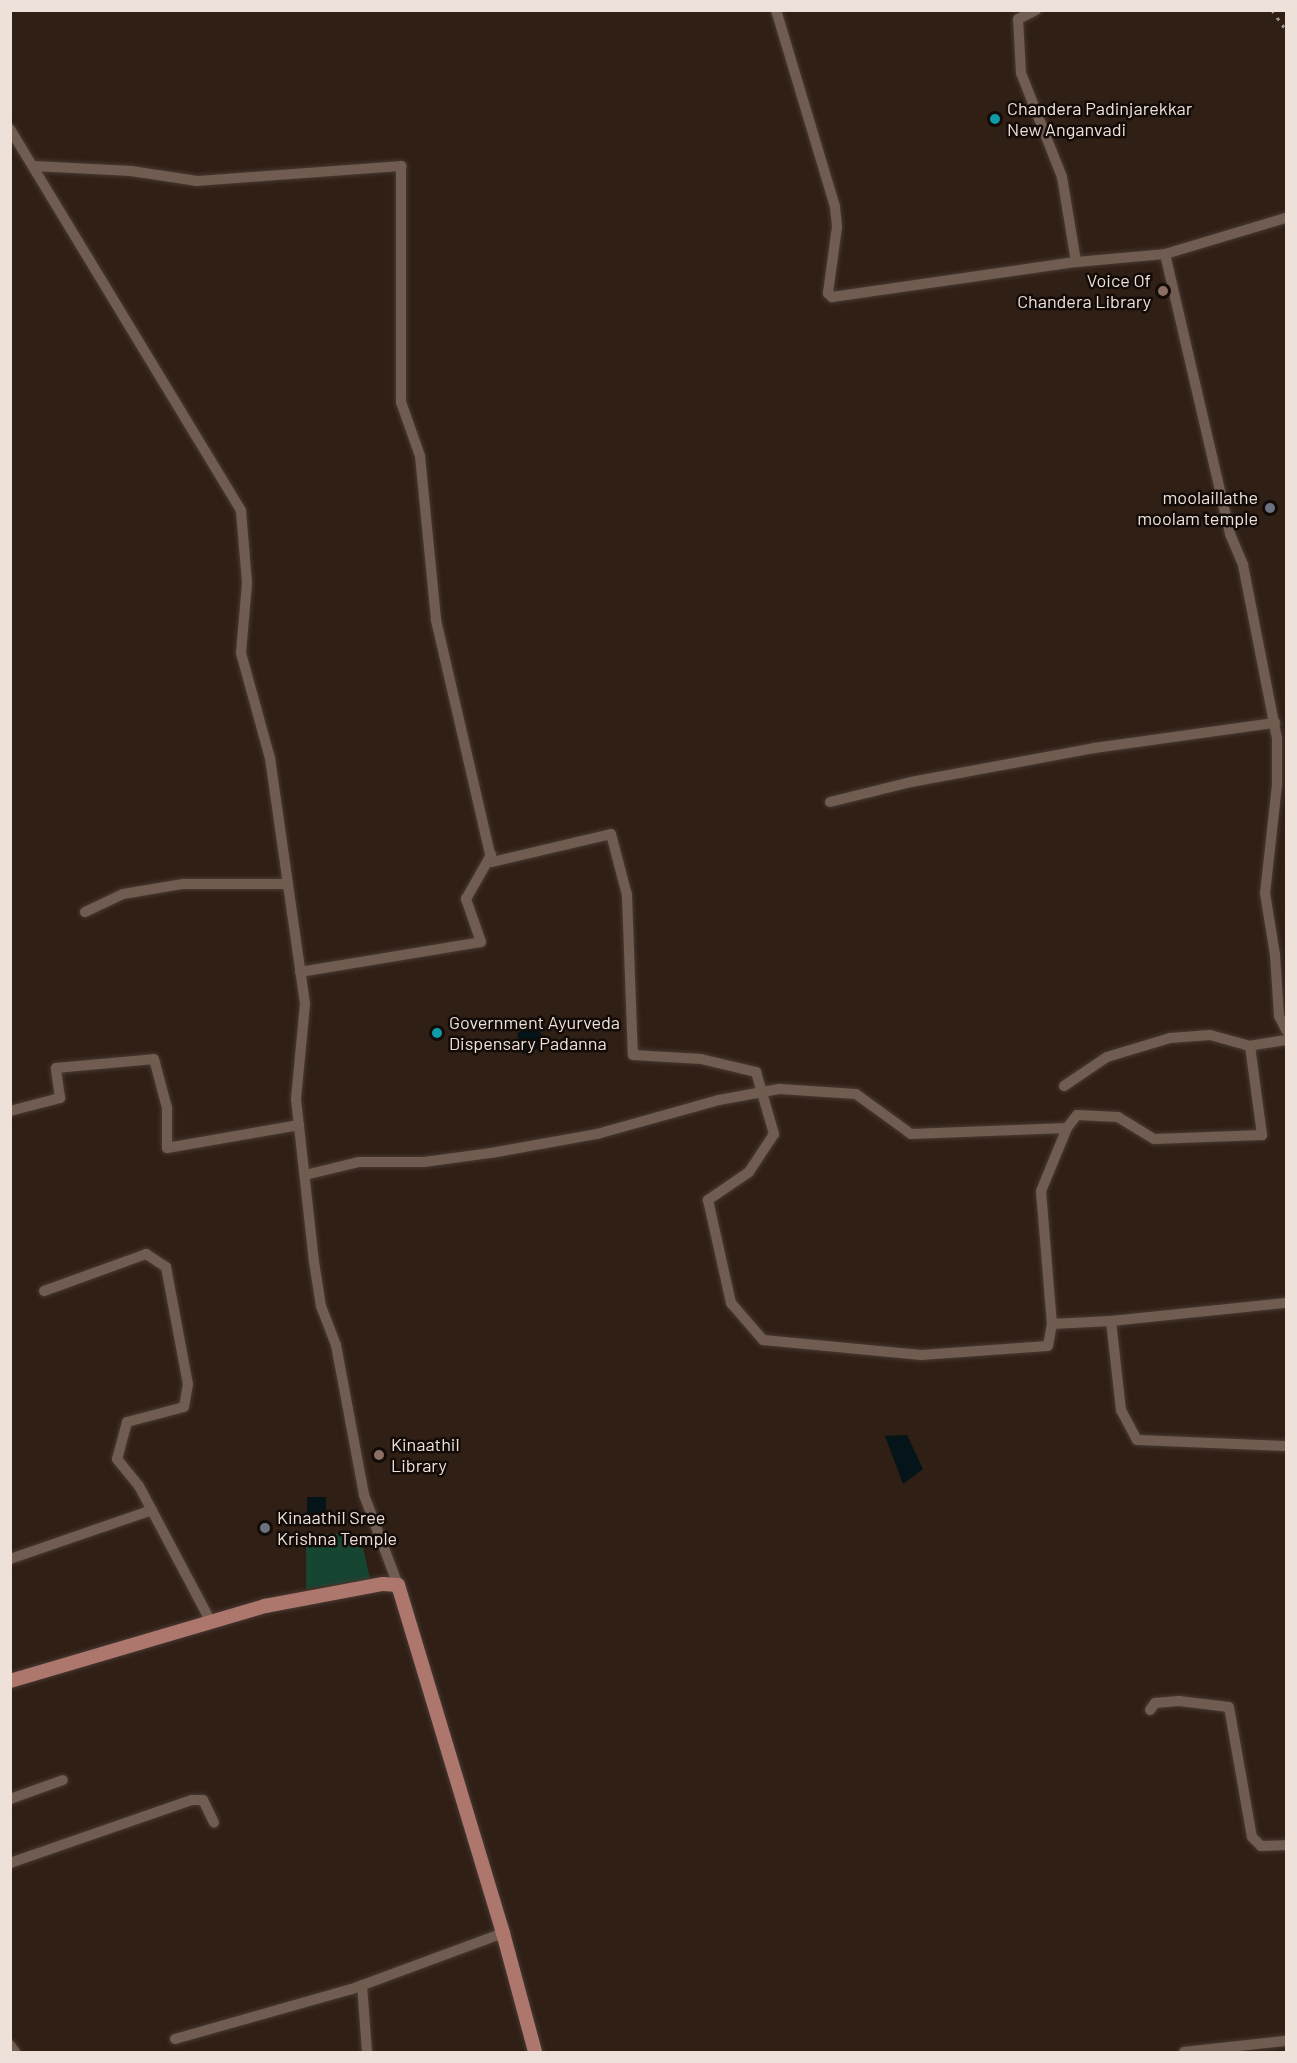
<!DOCTYPE html>
<html>
<head>
<meta charset="utf-8">
<style>
  body { margin:0 }
  #map { position:relative; width:1297px; height:2063px; overflow:hidden; background:#301f15; font-family:Barlow,sans-serif }
  div>[style] { position:absolute }
  .green>* { inset:0; background:#164532 }
  .water>* { inset:0; background:#051418; transform-origin:0 0 }
  .roads { filter:drop-shadow(0 0 2px #473932) drop-shadow(0 0 2px #473932) }
  .minor>* { height:10px; margin:-5px; padding:0 5px; transform-origin:5px; border-radius:5px; background:#705c50 }
  .major>* { height:14px; margin:-7px; padding:0 7px; transform-origin:7px; border-radius:7px; background:#ad776e }
  .rail>* { height:3px; margin-top:-1.5px; transform-origin:0; background:repeating-linear-gradient(90deg,#9f9189 0 3px,transparent 0 9px) }
  .dots>* { width:16px; height:16px; translate:-50% -50%; box-sizing:border-box; border:3px solid #130b07; border-radius:50% }
  span { translate:-50% -50%; white-space:nowrap; text-align:center; line-height:1.15; -webkit-text-stroke:5px #130b07; paint-order:stroke }
  .poi-label { font-size:18px; color:#ede1da }
  .left { translate:0 -50%; text-align:left }
  .right { translate:-100% -50%; text-align:right }
  .frame { position:absolute; inset:0; border:12px solid #ede1da; pointer-events:none }
</style>
</head>
<body>
<div id="map">
  <div class="green">
    <div style="clip-path:polygon(306px 1534px,360px 1534px,370px 1579px,306px 1589px)"></div>
  </div>
  <div class="water">
    <div style="clip-path:polygon(536px 1026px,543px 1037px,542px 1048px,522px 1054px,517px 1033px)"></div>
    <div style="clip-path:polygon(907px 1435px,923px 1469px,903px 1484px,885px 1436px)"></div>
    <div style="left:307px;top:1497px;width:19px;height:28px"></div>
  </div>
  <div class="roads">
    <div class="minor">
      <div style="left:776px;top:10px;width:206px;rotate:73.3deg"></div>
      <div style="left:835px;top:207px;width:20px;rotate:84deg"></div>
      <div style="left:837px;top:227px;width:67px;rotate:97.8deg"></div>
      <div style="left:828px;top:293px;width:6px;rotate:45deg"></div>
      <div style="left:832px;top:297px;width:246px;rotate:-8.2deg"></div>
      <div style="left:1036px;top:10px;width:20px;rotate:153deg"></div>
      <div style="left:1018px;top:19px;width:54px;rotate:86.8deg"></div>
      <div style="left:1021px;top:73px;width:112px;rotate:68.5deg"></div>
      <div style="left:1062px;top:177px;width:86px;rotate:80.6deg"></div>
      <div style="left:1076px;top:262px;width:89px;rotate:-5.1deg"></div>
      <div style="left:1165px;top:254px;width:287px;rotate:76.9deg"></div>
      <div style="left:1230px;top:534px;width:34px;rotate:67deg"></div>
      <div style="left:1243px;top:565px;width:176px;rotate:78.9deg"></div>
      <div style="left:1277px;top:738px;width:47px;rotate:90deg"></div>
      <div style="left:1277px;top:785px;width:109px;rotate:96.3deg"></div>
      <div style="left:1265px;top:893px;width:63px;rotate:80.8deg"></div>
      <div style="left:1275px;top:955px;width:61px;rotate:86.2deg"></div>
      <div style="left:1279px;top:1016px;width:16px;rotate:63deg"></div>
      <div style="left:10px;top:129px;width:446px;rotate:58.8deg"></div>
      <div style="left:241px;top:511px;width:72px;rotate:85.2deg"></div>
      <div style="left:247px;top:583px;width:70px;rotate:94.9deg"></div>
      <div style="left:241px;top:653px;width:109px;rotate:74.6deg"></div>
      <div style="left:270px;top:758px;width:248px;rotate:81.9deg"></div>
      <div style="left:305px;top:1004px;width:95px;rotate:95.4deg"></div>
      <div style="left:296px;top:1099px;width:164px;rotate:83.7deg"></div>
      <div style="left:314px;top:1262px;width:45px;rotate:81deg"></div>
      <div style="left:321px;top:1306px;width:42px;rotate:69deg"></div>
      <div style="left:336px;top:1345px;width:153px;rotate:79.4deg"></div>
      <div style="left:364px;top:1495px;width:96px;rotate:69.3deg"></div>
      <div style="left:34px;top:166px;width:97px;rotate:3deg"></div>
      <div style="left:131px;top:171px;width:67px;rotate:8.6deg"></div>
      <div style="left:197px;top:181px;width:205px;rotate:-4.2deg"></div>
      <div style="left:401px;top:166px;width:236px;rotate:90deg"></div>
      <div style="left:401px;top:402px;width:57px;rotate:70.6deg"></div>
      <div style="left:420px;top:456px;width:165px;rotate:84.4deg"></div>
      <div style="left:436px;top:620px;width:248px;rotate:77deg"></div>
      <div style="left:492px;top:862px;width:122px;rotate:-13.2deg"></div>
      <div style="left:611px;top:834px;width:63px;rotate:75.3deg"></div>
      <div style="left:627px;top:895px;width:160px;rotate:87.9deg"></div>
      <div style="left:633px;top:1055px;width:68px;rotate:3.4deg"></div>
      <div style="left:701px;top:1059px;width:57px;rotate:13.3deg"></div>
      <div style="left:756px;top:1072px;width:65px;rotate:73.8deg"></div>
      <div style="left:774px;top:1134px;width:45px;rotate:123.3deg"></div>
      <div style="left:749px;top:1172px;width:50px;rotate:145.7deg"></div>
      <div style="left:708px;top:1200px;width:106px;rotate:77.4deg"></div>
      <div style="left:731px;top:1303px;width:49px;rotate:49.1deg"></div>
      <div style="left:763px;top:1340px;width:159px;rotate:5.4deg"></div>
      <div style="left:921px;top:1355px;width:127px;rotate:-4.1deg"></div>
      <div style="left:1048px;top:1346px;width:22px;rotate:-80deg"></div>
      <div style="left:1165px;top:254px;width:126px;rotate:-16.6deg"></div>
      <div style="left:830px;top:802px;width:83px;rotate:-13.9deg"></div>
      <div style="left:911px;top:782px;width:186px;rotate:-10.5deg"></div>
      <div style="left:1094px;top:748px;width:183px;rotate:-7.9deg"></div>
      <div style="left:85px;top:912px;width:42px;rotate:-25.3deg"></div>
      <div style="left:123px;top:894px;width:61px;rotate:-9.5deg"></div>
      <div style="left:183px;top:884px;width:105px"></div>
      <div style="left:300px;top:972px;width:183px;rotate:-9.4deg"></div>
      <div style="left:481px;top:942px;width:46px;rotate:-109.2deg"></div>
      <div style="left:466px;top:899px;width:51px;rotate:-60.4deg"></div>
      <div style="left:1286px;top:1040px;width:36px;rotate:171deg"></div>
      <div style="left:1250px;top:1046px;width:90px;rotate:82.3deg"></div>
      <div style="left:1262px;top:1135px;width:108px;rotate:177.9deg"></div>
      <div style="left:1154px;top:1139px;width:42px;rotate:-148.6deg"></div>
      <div style="left:1118px;top:1117px;width:41px;rotate:-177.2deg"></div>
      <div style="left:1077px;top:1115px;width:16px;rotate:128deg"></div>
      <div style="left:1067px;top:1128px;width:68px;rotate:112.4deg"></div>
      <div style="left:1041px;top:1191px;width:133px;rotate:85.3deg"></div>
      <div style="left:1052px;top:1324px;width:59px;rotate:-2.9deg"></div>
      <div style="left:1111px;top:1321px;width:90px;rotate:83.6deg"></div>
      <div style="left:1121px;top:1410px;width:34px;rotate:62deg"></div>
      <div style="left:1137px;top:1440px;width:149px;rotate:2.3deg"></div>
      <div style="left:1064px;top:1086px;width:52px;rotate:-34deg"></div>
      <div style="left:1107px;top:1057px;width:66px;rotate:-16.8deg"></div>
      <div style="left:1170px;top:1038px;width:40px;rotate:-4.3deg"></div>
      <div style="left:1210px;top:1035px;width:41px;rotate:15.4deg"></div>
      <div style="left:10px;top:1111px;width:52px;rotate:-14.6deg"></div>
      <div style="left:60px;top:1098px;width:30px;rotate:-98deg"></div>
      <div style="left:56px;top:1068px;width:98px;rotate:-5.2deg"></div>
      <div style="left:154px;top:1059px;width:51px;rotate:75.1deg"></div>
      <div style="left:167px;top:1108px;width:40px;rotate:90deg"></div>
      <div style="left:167px;top:1148px;width:134px;rotate:-9.9deg"></div>
      <div style="left:305px;top:1175px;width:56px;rotate:-13.5deg"></div>
      <div style="left:359px;top:1162px;width:65px"></div>
      <div style="left:424px;top:1162px;width:68px;rotate:-7.7deg"></div>
      <div style="left:491px;top:1153px;width:108px;rotate:-10.2deg"></div>
      <div style="left:597px;top:1134px;width:127px;rotate:-15.6deg"></div>
      <div style="left:719px;top:1100px;width:61px;rotate:-10.4deg"></div>
      <div style="left:779px;top:1089px;width:77px;rotate:3.7deg"></div>
      <div style="left:856px;top:1094px;width:68px;rotate:36deg"></div>
      <div style="left:911px;top:1134px;width:156px;rotate:-2.2deg"></div>
      <div style="left:44px;top:1291px;width:109px;rotate:-19.9deg"></div>
      <div style="left:146px;top:1254px;width:24px;rotate:33deg"></div>
      <div style="left:166px;top:1267px;width:119px;rotate:79.4deg"></div>
      <div style="left:188px;top:1384px;width:23px;rotate:100deg"></div>
      <div style="left:184px;top:1407px;width:59px;rotate:165.3deg"></div>
      <div style="left:127px;top:1422px;width:38px;rotate:105deg"></div>
      <div style="left:117px;top:1459px;width:35px;rotate:51deg"></div>
      <div style="left:139px;top:1486px;width:154px;rotate:62.1deg"></div>
      <div style="left:1111px;top:1321px;width:176px;rotate:-5.9deg"></div>
      <div style="left:10px;top:1559px;width:150px;rotate:-19deg"></div>
      <div style="left:1150px;top:1710px;width:9px;rotate:-54deg"></div>
      <div style="left:1155px;top:1703px;width:24px;rotate:-5deg"></div>
      <div style="left:1179px;top:1701px;width:50px;rotate:6.8deg"></div>
      <div style="left:1229px;top:1707px;width:132px;rotate:80deg"></div>
      <div style="left:1252px;top:1837px;width:13px;rotate:45deg"></div>
      <div style="left:1261px;top:1846px;width:25px;rotate:-2deg"></div>
      <div style="left:10px;top:1799px;width:56px;rotate:-19.7deg"></div>
      <div style="left:10px;top:1863px;width:193px;rotate:-19.1deg"></div>
      <div style="left:192px;top:1800px;width:11px"></div>
      <div style="left:203px;top:1800px;width:25px;rotate:64deg"></div>
      <div style="left:362px;top:1985px;width:67px;rotate:85.7deg"></div>
      <div style="left:175px;top:2039px;width:184px;rotate:-15.8deg"></div>
      <div style="left:352px;top:1989px;width:161px;rotate:-20.3deg"></div>
      <div style="left:10px;top:2045px;width:9px;rotate:54deg"></div>
      <div style="left:1184px;top:2052px;width:103px;rotate:-6.2deg"></div>
    </div>
    <div class="major">
      <div style="left:10px;top:1681px;width:266px;rotate:-16.4deg"></div>
      <div style="left:265px;top:1606px;width:120px;rotate:-10.6deg"></div>
      <div style="left:383px;top:1584px;width:15px;rotate:4deg"></div>
      <div style="left:398px;top:1585px;width:363px;rotate:73.2deg"></div>
      <div style="left:503px;top:1933px;width:123px;rotate:74.9deg"></div>
    </div>
  </div>
  <div class="rail">
    <div style="left:1272px;top:10px;width:24px;rotate:55deg"></div>
  </div>
  <div class="dots">
    <div style="left:995px;top:119px;background:#0f9aa8"></div>
    <div style="left:1163px;top:291px;background:#8d6e63"></div>
    <div style="left:1270px;top:508px;background:#6b7280"></div>
    <div style="left:437px;top:1033px;background:#0f9aa8"></div>
    <div style="left:379px;top:1455px;background:#8d6e63"></div>
    <div style="left:265px;top:1528px;background:#6b7280"></div>
  </div>
  <div class="poi-label">
    <span class="left" style="left:1007px;top:119px">Chandera Padinjarekkar<br>New Anganvadi</span>
    <span class="right" style="left:1151px;top:291px">Voice Of<br>Chandera Library</span>
    <span class="right" style="left:1258px;top:508px">moolaillathe<br>moolam temple</span>
    <span class="left" style="left:449px;top:1033px">Government Ayurveda<br>Dispensary Padanna</span>
    <span class="left" style="left:391px;top:1455px">Kinaathil<br>Library</span>
    <span class="left" style="left:277px;top:1528px">Kinaathil Sree<br>Krishna Temple</span>
  </div>
  <div class="frame"></div>
</div>
</body>
</html>
